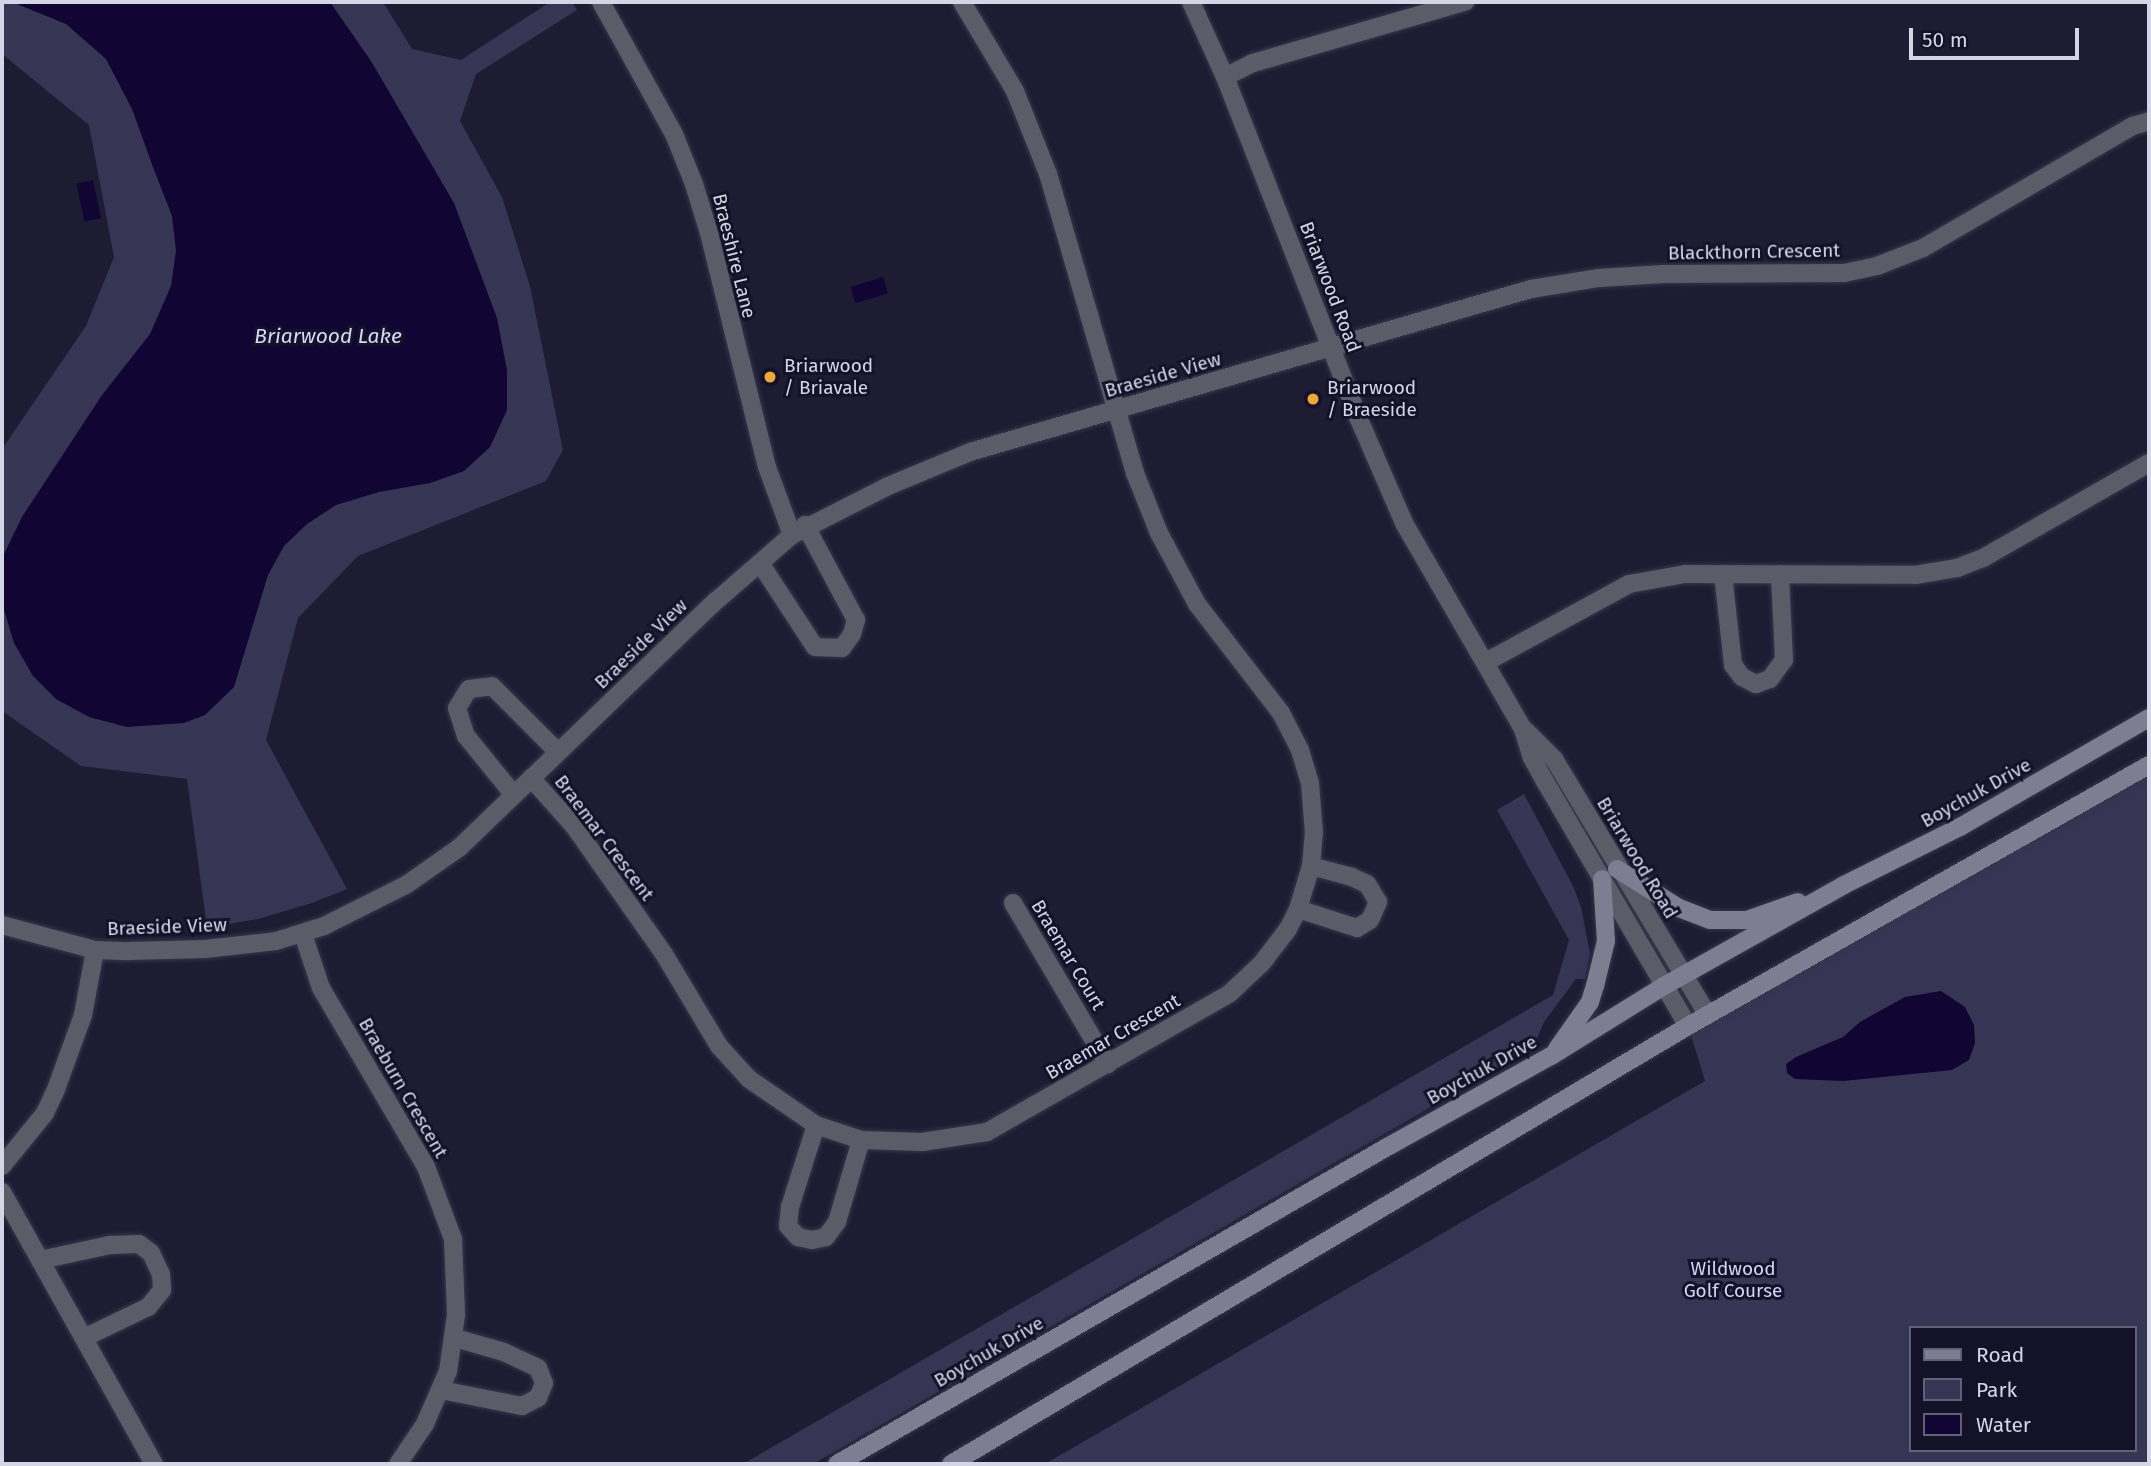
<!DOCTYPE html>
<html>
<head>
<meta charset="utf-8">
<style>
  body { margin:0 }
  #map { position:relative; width:2151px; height:1466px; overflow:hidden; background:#1d1c33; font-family:"Fira Sans",sans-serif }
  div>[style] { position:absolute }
  .green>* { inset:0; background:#363554 }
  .water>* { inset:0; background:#100533; transform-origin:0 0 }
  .roads { filter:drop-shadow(0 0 2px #37364c) drop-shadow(0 0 2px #37364c) }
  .minor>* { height:18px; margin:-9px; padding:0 9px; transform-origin:9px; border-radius:9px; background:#5c5c68 }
  .tertiary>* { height:18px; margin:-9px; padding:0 9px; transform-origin:9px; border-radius:9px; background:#5c5c68 }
  .secondary>* { height:18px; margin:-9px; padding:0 9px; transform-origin:9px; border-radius:9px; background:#7e7e92 }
  .dots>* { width:19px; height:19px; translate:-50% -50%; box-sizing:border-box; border:4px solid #141229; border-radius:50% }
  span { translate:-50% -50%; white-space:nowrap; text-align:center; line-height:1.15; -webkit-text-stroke:6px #141229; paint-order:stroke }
  .street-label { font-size:19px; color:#d4d5e5 }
  .poi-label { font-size:19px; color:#d4d5e5 }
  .left { translate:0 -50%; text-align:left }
  .park-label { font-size:19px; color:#d2d3f4 }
  .water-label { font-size:21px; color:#d6d6f8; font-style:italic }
  .frame { position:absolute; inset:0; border:4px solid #d4d5e5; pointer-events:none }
  .legend { position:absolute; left:1909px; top:1326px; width:228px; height:126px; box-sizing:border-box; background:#141229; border:2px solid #616074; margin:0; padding:9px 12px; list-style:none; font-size:21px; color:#d4d5e5 }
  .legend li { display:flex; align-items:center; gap:14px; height:35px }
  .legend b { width:35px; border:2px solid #616074 }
  .scale { position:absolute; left:1909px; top:28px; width:170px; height:32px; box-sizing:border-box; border:4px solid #d4d5e5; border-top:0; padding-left:9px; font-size:21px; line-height:24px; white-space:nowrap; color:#d4d5e5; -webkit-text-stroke:5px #141229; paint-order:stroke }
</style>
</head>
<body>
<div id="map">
  <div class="green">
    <div style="clip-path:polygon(2px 2px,383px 2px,412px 49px,461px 60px,550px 2px,572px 2px,577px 10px,476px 74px,460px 121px,502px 197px,530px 286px,563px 450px,546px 481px,358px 556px,298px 618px,266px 740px,347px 889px,312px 903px,258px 919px,207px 928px,187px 779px,81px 766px,2px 711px,2px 449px,86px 326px,114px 257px,89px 125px,2px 54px)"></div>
    <div style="clip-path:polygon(evenodd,2149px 759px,2149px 1464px,1045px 1464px,1705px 1081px,1688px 1026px,2149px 759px,1911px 1328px,2135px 1328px,2135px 1450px,1911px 1450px,1911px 1328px)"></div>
    <div style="clip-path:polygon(1524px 794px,1573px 886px,1581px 907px,1590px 953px,1585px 979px,1576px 979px,1544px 1022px,1533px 1048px,813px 1464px,743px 1464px,1553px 995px,1569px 940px,1497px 810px)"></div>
  </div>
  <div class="water">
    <div style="clip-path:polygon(12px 2px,330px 2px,371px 61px,454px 203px,497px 318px,507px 370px,507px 410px,490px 447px,464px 471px,430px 483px,379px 492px,336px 505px,307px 524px,284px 546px,268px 575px,234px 687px,205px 715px,184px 723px,127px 727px,89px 717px,56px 699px,33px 676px,14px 643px,2px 603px,3px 556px,22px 517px,102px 395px,150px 334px,171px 286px,176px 251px,172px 216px,153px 167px,132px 109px,106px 59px,66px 24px)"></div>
    <div style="left:93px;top:180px;width:39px;height:17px;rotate:78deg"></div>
    <div style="left:883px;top:277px;width:17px;height:34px;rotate:73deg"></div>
    <div style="clip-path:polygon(1941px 991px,1965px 1007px,1974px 1025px,1975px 1043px,1969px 1060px,1952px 1070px,1843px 1081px,1795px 1079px,1787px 1073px,1786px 1064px,1796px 1057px,1843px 1037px,1860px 1022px,1905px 997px)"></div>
  </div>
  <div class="roads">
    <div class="minor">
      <div style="left:601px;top:2px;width:151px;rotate:61.1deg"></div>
      <div style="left:674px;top:134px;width:54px;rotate:68.2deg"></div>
      <div style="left:694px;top:184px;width:51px;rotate:73deg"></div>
      <div style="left:709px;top:233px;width:241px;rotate:76.1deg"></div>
      <div style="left:767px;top:467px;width:72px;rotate:69.8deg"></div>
      <div style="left:1225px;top:77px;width:31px;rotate:-27deg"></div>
      <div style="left:1253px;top:63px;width:221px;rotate:-16.1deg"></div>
      <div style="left:760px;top:563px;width:100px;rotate:56.8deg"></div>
      <div style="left:815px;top:647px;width:27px;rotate:2deg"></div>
      <div style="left:842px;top:648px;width:17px;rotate:-54deg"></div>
      <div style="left:852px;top:634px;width:15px;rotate:-74deg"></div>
      <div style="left:856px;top:620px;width:108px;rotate:-118.2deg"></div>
      <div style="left:1723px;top:574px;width:92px;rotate:83.7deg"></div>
      <div style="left:1733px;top:665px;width:15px;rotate:53deg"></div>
      <div style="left:1742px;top:677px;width:16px;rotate:27deg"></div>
      <div style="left:1756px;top:684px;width:15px;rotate:-20deg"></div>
      <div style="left:1770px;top:679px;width:24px;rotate:-54deg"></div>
      <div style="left:1784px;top:660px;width:86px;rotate:-92.7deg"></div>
      <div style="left:1486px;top:662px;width:163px;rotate:-28.6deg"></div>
      <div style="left:1629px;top:584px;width:57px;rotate:-10.1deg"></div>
      <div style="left:1685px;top:574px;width:230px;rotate:0.2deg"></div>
      <div style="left:1915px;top:575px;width:43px;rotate:-9.5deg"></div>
      <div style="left:1957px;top:568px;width:28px;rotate:-21deg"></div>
      <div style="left:1983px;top:558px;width:191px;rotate:-29.8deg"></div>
      <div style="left:531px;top:778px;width:64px;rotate:48.1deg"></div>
      <div style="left:574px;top:826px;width:156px;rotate:54.9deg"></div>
      <div style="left:664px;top:954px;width:107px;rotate:59.1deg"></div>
      <div style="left:719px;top:1046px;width:45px;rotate:47.7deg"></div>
      <div style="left:749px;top:1079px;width:81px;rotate:34.5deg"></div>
      <div style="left:816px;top:1125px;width:47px;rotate:18.4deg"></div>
      <div style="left:861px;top:1140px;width:61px;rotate:1.9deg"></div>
      <div style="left:922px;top:1142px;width:66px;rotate:-8.7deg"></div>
      <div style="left:987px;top:1132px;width:279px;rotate:-29.7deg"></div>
      <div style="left:1229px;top:994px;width:45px;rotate:-43.2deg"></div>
      <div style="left:1262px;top:963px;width:43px;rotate:-52.6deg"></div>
      <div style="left:1288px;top:929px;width:22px;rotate:-63deg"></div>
      <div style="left:1298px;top:909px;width:45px;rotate:-73.2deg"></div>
      <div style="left:1311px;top:866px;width:33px;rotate:-85deg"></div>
      <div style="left:1314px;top:833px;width:50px;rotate:-94.6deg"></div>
      <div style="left:1310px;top:783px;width:34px;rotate:-107deg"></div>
      <div style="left:1300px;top:750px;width:42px;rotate:-117.2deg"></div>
      <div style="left:1281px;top:713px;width:138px;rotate:-127.6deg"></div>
      <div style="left:1197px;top:604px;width:81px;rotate:-118.2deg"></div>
      <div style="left:1159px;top:533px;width:65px;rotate:-111.8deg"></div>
      <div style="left:1135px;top:473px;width:311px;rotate:-106.2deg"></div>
      <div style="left:1048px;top:174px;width:89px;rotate:-111.7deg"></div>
      <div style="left:1015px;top:91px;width:104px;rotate:-120.8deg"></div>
      <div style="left:514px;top:795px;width:76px;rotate:-129.1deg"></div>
      <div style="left:466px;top:736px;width:29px;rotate:-108deg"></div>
      <div style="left:457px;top:708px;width:22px;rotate:-58deg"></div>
      <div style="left:469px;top:689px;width:23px;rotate:-7deg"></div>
      <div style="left:492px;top:686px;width:92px;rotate:45deg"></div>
      <div style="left:1013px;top:903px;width:187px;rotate:59.5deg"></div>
      <div style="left:1298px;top:909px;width:62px;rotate:17.9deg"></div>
      <div style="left:1357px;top:928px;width:15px;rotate:-32deg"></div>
      <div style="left:1370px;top:920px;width:20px;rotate:-66deg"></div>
      <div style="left:1378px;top:902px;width:21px;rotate:-121deg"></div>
      <div style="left:1367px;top:884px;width:17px;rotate:-155deg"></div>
      <div style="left:1352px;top:877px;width:42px;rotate:-165deg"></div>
      <div style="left:2px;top:925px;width:96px;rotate:15deg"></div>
      <div style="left:95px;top:950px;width:34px;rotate:2deg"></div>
      <div style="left:129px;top:951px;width:76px;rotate:-1.5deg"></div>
      <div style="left:205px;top:949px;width:71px;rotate:-6.4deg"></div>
      <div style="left:276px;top:941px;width:50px;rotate:-17.4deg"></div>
      <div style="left:324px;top:926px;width:92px;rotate:-26.6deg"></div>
      <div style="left:406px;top:885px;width:66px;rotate:-35.1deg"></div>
      <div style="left:460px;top:847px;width:355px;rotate:-43.9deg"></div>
      <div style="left:716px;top:601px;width:101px;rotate:-41deg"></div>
      <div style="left:792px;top:535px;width:108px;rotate:-27deg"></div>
      <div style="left:888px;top:486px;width:89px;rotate:-22.5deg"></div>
      <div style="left:970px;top:452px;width:584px;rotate:-16.2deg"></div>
      <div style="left:1531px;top:289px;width:69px;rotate:-9.2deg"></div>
      <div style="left:1599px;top:278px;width:65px;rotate:-3.5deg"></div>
      <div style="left:1664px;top:274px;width:180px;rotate:-0.3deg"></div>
      <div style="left:1844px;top:273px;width:34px;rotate:-12deg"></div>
      <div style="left:1877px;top:266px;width:49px;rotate:-21.4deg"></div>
      <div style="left:1923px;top:248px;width:243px;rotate:-30.2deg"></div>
      <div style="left:2133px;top:126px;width:17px;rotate:-17deg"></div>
      <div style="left:303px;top:934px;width:57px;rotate:71.6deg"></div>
      <div style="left:321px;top:988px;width:208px;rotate:59.6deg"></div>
      <div style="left:426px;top:1167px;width:77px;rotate:69.4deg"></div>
      <div style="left:453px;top:1239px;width:76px;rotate:87.7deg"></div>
      <div style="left:456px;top:1315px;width:57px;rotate:98.1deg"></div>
      <div style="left:448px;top:1371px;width:58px;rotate:113.5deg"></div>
      <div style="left:425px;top:1424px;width:48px;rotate:124deg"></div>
      <div style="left:816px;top:1125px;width:86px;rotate:107.6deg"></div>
      <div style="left:790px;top:1207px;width:19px;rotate:96deg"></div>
      <div style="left:788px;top:1226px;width:15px;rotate:48deg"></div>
      <div style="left:798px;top:1237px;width:14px;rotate:12deg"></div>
      <div style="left:812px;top:1240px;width:14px;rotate:-12deg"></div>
      <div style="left:826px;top:1237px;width:19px;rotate:-54deg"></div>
      <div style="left:837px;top:1222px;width:85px;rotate:-73.7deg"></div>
      <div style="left:2px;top:1166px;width:68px;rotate:-50.9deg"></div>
      <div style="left:45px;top:1113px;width:23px;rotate:-65deg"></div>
      <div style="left:55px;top:1092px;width:82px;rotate:-70deg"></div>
      <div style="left:83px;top:1015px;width:66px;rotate:-79.5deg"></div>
      <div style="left:2px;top:1192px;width:312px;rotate:60.8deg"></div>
      <div style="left:40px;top:1260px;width:72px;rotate:-12.1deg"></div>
      <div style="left:110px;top:1245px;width:29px;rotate:-2deg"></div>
      <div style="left:139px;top:1244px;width:15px;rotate:37deg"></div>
      <div style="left:151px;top:1253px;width:23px;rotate:65deg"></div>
      <div style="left:161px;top:1274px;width:16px;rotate:86deg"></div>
      <div style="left:162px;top:1290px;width:22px;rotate:129deg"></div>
      <div style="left:148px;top:1307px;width:71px;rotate:154.2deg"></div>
      <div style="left:441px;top:1390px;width:83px;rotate:11.2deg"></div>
      <div style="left:522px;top:1406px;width:18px;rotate:-27deg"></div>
      <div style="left:538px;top:1398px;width:16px;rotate:-68deg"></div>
      <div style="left:544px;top:1383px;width:16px;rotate:-112deg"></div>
      <div style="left:538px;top:1368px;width:38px;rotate:-155deg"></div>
      <div style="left:504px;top:1352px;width:51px;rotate:-164.1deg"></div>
    </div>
    <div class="tertiary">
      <div style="left:1191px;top:2px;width:82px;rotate:65.6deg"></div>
      <div style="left:1225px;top:77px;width:365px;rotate:68.6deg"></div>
      <div style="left:1358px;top:417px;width:116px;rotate:66.5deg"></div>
      <div style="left:1404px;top:523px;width:238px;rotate:60deg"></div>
      <div style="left:1523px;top:729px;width:30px;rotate:73deg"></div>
      <div style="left:1532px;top:758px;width:29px;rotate:61deg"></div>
      <div style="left:1546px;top:783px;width:281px;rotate:59.7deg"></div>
      <div style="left:1526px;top:731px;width:40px;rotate:45deg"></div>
      <div style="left:1554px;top:759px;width:299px;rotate:59deg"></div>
    </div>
    <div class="secondary">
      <div style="left:1617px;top:869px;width:73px;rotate:32.2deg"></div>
      <div style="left:1679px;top:908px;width:33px;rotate:21deg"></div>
      <div style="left:1710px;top:920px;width:37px"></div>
      <div style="left:1747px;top:920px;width:54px;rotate:-19.4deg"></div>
      <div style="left:1557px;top:1049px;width:57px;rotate:-54.9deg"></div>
      <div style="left:1590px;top:1002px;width:17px;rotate:-73deg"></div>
      <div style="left:1595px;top:986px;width:46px;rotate:-76.3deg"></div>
      <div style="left:1606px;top:941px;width:62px;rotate:-93.7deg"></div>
      <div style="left:837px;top:1464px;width:637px;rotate:-29.95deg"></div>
      <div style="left:1389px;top:1146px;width:185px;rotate:-29.1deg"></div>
      <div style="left:1551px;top:1056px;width:133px;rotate:-31.8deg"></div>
      <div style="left:1664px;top:986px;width:206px;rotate:-29.3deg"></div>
      <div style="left:1844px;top:885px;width:130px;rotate:-26.6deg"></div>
      <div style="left:1960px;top:827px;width:218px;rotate:-30deg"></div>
      <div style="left:951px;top:1464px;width:857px;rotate:-30.72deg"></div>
      <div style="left:1688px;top:1026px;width:530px;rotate:-29.52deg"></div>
    </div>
  </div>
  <div class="dots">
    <div style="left:770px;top:377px;background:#eda83b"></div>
    <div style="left:1313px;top:399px;background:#eda83b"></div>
  </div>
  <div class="street-label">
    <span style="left:1754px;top:252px;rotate:-1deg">Blackthorn Crescent</span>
    <span style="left:734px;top:256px;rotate:76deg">Braeshire Lane</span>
    <span style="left:1330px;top:287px;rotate:69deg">Briarwood Road</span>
    <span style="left:1163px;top:375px;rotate:-16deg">Braeside View</span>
    <span style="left:641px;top:644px;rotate:-44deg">Braeside View</span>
    <span style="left:1976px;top:793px;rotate:-29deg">Boychuk Drive</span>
    <span style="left:604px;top:838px;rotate:53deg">Braemar Crescent</span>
    <span style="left:1637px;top:858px;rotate:59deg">Briarwood Road</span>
    <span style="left:167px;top:927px;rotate:-2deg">Braeside View</span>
    <span style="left:1068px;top:955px;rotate:59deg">Braemar Court</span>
    <span style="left:1113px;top:1037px;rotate:-30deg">Braemar Crescent</span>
    <span style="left:1482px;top:1070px;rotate:-29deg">Boychuk Drive</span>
    <span style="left:403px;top:1088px;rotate:60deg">Braeburn Crescent</span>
    <span style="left:989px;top:1352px;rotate:-30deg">Boychuk Drive</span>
  </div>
  <div class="poi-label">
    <span class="left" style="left:784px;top:377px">Briarwood<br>/ Briavale</span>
    <span class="left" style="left:1327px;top:399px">Briarwood<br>/ Braeside</span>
  </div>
  <div class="park-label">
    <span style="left:1733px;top:1280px">Wildwood<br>Golf Course</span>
  </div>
  <div class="water-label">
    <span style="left:328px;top:336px">Briarwood Lake</span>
  </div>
  <div class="frame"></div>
  <ul class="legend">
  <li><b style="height:9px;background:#7e7e92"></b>Road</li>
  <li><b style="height:19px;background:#363554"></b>Park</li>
  <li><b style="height:19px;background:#100533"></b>Water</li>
  </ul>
  <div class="scale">50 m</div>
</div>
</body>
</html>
